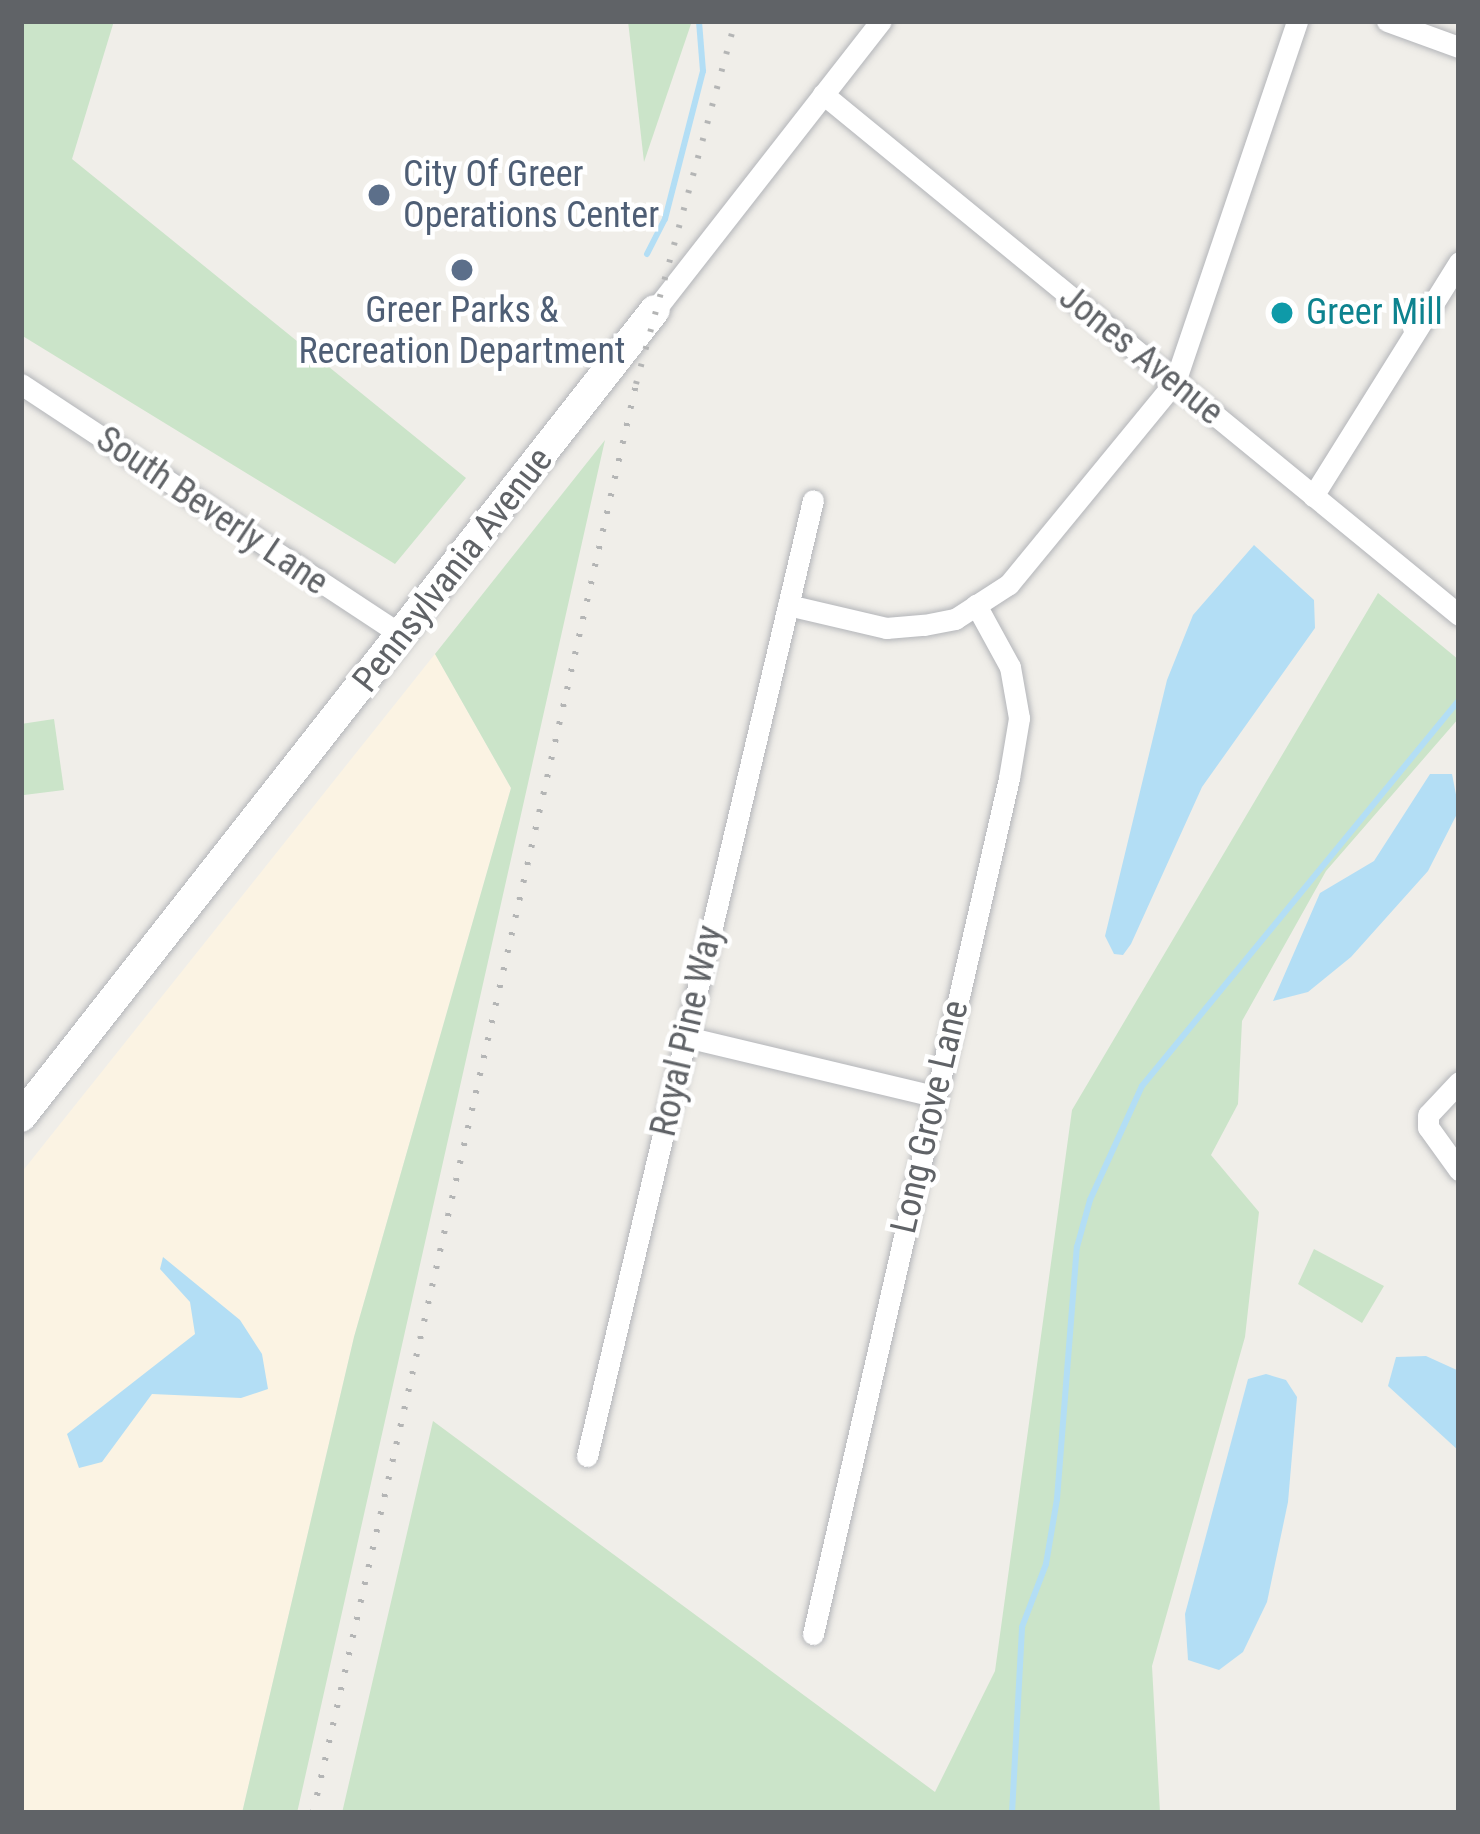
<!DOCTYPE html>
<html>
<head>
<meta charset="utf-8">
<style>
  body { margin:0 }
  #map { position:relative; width:1480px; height:1834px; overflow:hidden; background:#f0eee9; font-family:"Roboto Condensed",sans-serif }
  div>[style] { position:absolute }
  .commercial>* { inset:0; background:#fbf3e3 }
  .green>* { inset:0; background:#cbe4c9 }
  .water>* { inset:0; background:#b3def5 }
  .stream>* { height:6px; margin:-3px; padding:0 3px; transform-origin:3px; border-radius:3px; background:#b3def5 }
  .roads { filter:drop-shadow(0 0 3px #b3b5b9) drop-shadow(0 0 3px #b3b5b9) }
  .street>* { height:21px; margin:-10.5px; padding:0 10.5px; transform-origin:10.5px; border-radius:10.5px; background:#fff }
  .secondary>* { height:30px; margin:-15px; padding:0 15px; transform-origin:15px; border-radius:15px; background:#fff }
  .rail>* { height:6px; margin-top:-3px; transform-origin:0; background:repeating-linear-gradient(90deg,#b4b5b5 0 3px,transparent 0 18px) }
  .dots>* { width:33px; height:33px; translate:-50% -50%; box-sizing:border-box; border:6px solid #fff; border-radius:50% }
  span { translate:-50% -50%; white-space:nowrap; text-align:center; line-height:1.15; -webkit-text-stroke:9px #fff; paint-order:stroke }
  .service-label { font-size:36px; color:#4e5e75 }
  .left { translate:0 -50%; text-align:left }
  .culture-label { font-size:36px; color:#0d838f }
  .street-label { font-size:36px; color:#606367 }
  .frame { position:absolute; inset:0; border:24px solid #606367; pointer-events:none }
</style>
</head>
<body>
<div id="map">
  <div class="commercial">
    <div style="clip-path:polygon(435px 654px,511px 788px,354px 1337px,242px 1813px,21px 1813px,21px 1173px)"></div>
  </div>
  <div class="green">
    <div style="clip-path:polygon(21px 21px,114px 21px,72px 159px,466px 478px,395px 564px,21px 335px)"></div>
    <div style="clip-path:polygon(628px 21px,692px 21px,644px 162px)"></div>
    <div style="clip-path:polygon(605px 440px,297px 1813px,242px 1813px,354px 1337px,511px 788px,435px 654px)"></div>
    <div style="clip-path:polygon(1378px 593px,1459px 660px,1459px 718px,1326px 871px,1242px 1021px,1238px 1104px,1211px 1155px,1259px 1212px,1245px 1337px,1152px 1666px,1160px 1813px,342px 1813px,433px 1421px,935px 1792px,995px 1671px,1072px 1110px)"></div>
    <div style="clip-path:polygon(54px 719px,64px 790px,24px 795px,21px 724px)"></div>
    <div style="clip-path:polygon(1314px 1249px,1384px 1286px,1362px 1323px,1298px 1284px)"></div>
  </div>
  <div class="water">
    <div style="clip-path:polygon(1254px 545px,1314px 600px,1315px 628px,1202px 787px,1131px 944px,1123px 955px,1114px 954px,1105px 936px,1167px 680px,1193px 615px)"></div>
    <div style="clip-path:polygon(1430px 774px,1452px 774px,1459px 810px,1428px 871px,1351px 957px,1308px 992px,1273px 1001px,1320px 893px,1374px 861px)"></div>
    <div style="clip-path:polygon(163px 1257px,240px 1320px,262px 1354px,268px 1389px,241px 1398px,152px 1394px,102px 1462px,79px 1468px,67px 1434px,195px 1334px,190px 1302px,160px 1269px)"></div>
    <div style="clip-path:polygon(1426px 1356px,1459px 1371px,1459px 1451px,1388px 1386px,1396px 1357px)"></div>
    <div style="clip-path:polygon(1266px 1374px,1286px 1380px,1297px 1397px,1288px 1502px,1267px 1602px,1243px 1652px,1219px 1670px,1188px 1660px,1185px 1614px,1248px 1379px)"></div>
  </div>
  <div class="stream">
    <div style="left:647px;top:254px;width:39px;rotate:-63deg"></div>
    <div style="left:665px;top:219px;width:153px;rotate:-75.6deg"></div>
    <div style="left:703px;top:71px;width:50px;rotate:-94.6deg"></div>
    <div style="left:1012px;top:1813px;width:186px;rotate:-86.9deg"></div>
    <div style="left:1022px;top:1627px;width:67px;rotate:-69.1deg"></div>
    <div style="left:1046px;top:1564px;width:66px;rotate:-80.4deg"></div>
    <div style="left:1057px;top:1499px;width:253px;rotate:-85.5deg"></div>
    <div style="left:1077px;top:1247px;width:49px;rotate:-74.5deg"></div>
    <div style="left:1090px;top:1200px;width:125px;rotate:-65.5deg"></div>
    <div style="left:1142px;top:1086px;width:499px;rotate:-50.6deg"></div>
  </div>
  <div class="roads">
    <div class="street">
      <div style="left:1387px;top:21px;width:77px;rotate:19.9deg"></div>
      <div style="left:823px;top:94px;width:822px;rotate:39.32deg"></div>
      <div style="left:655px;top:310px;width:367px;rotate:-52deg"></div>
      <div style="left:21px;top:384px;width:458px;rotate:33.4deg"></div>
      <div style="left:1313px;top:496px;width:276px;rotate:-58deg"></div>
      <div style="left:788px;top:605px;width:101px;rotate:13.2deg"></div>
      <div style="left:886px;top:628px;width:38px;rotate:-5deg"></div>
      <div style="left:924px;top:625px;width:32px;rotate:-11deg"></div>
      <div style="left:955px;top:619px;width:64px;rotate:-32.9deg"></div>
      <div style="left:1009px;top:584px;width:261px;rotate:-50.6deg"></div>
      <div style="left:1175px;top:382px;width:381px;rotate:-71.3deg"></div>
      <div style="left:686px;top:1037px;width:255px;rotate:13.4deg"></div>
      <div style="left:1459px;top:1082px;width:45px;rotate:133.2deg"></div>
      <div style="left:1428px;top:1115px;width:12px;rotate:90deg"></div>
      <div style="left:1428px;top:1127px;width:53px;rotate:54.2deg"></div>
      <div style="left:587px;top:1456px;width:982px;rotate:-76.7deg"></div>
      <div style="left:813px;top:1634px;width:878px;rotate:-77.1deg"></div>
      <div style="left:1009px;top:778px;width:61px;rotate:-80.5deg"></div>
      <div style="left:1019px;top:718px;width:52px;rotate:-100deg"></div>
      <div style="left:1010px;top:667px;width:71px;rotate:-118.7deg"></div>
    </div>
    <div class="secondary">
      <div style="left:21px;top:1117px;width:1026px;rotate:-51.85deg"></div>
    </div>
  </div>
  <div class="rail">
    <div style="left:313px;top:1813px;width:1465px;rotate:-77.26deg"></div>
    <div style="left:636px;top:384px;width:376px;rotate:-74.7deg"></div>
  </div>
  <div class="dots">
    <div style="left:379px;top:195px;background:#5c6f8a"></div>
    <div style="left:462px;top:270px;background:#5c6f8a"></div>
    <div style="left:1282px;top:313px;background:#0f9aa8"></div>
  </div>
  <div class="service-label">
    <span class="left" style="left:403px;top:195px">City Of Greer<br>Operations Center</span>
    <span style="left:462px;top:331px">Greer Parks &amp;<br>Recreation Department</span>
  </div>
  <div class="culture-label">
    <span class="left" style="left:1306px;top:313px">Greer Mill</span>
  </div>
  <div class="street-label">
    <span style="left:1141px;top:355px;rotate:39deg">Jones Avenue</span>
    <span style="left:212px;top:511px;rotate:34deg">South Beverly Lane</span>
    <span style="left:453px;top:570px;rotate:-52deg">Pennsylvania Avenue</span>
    <span style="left:687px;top:1031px;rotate:-77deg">Royal Pine Way</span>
    <span style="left:930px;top:1117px;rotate:-77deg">Long Grove Lane</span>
  </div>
  <div class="frame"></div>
</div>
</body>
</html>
